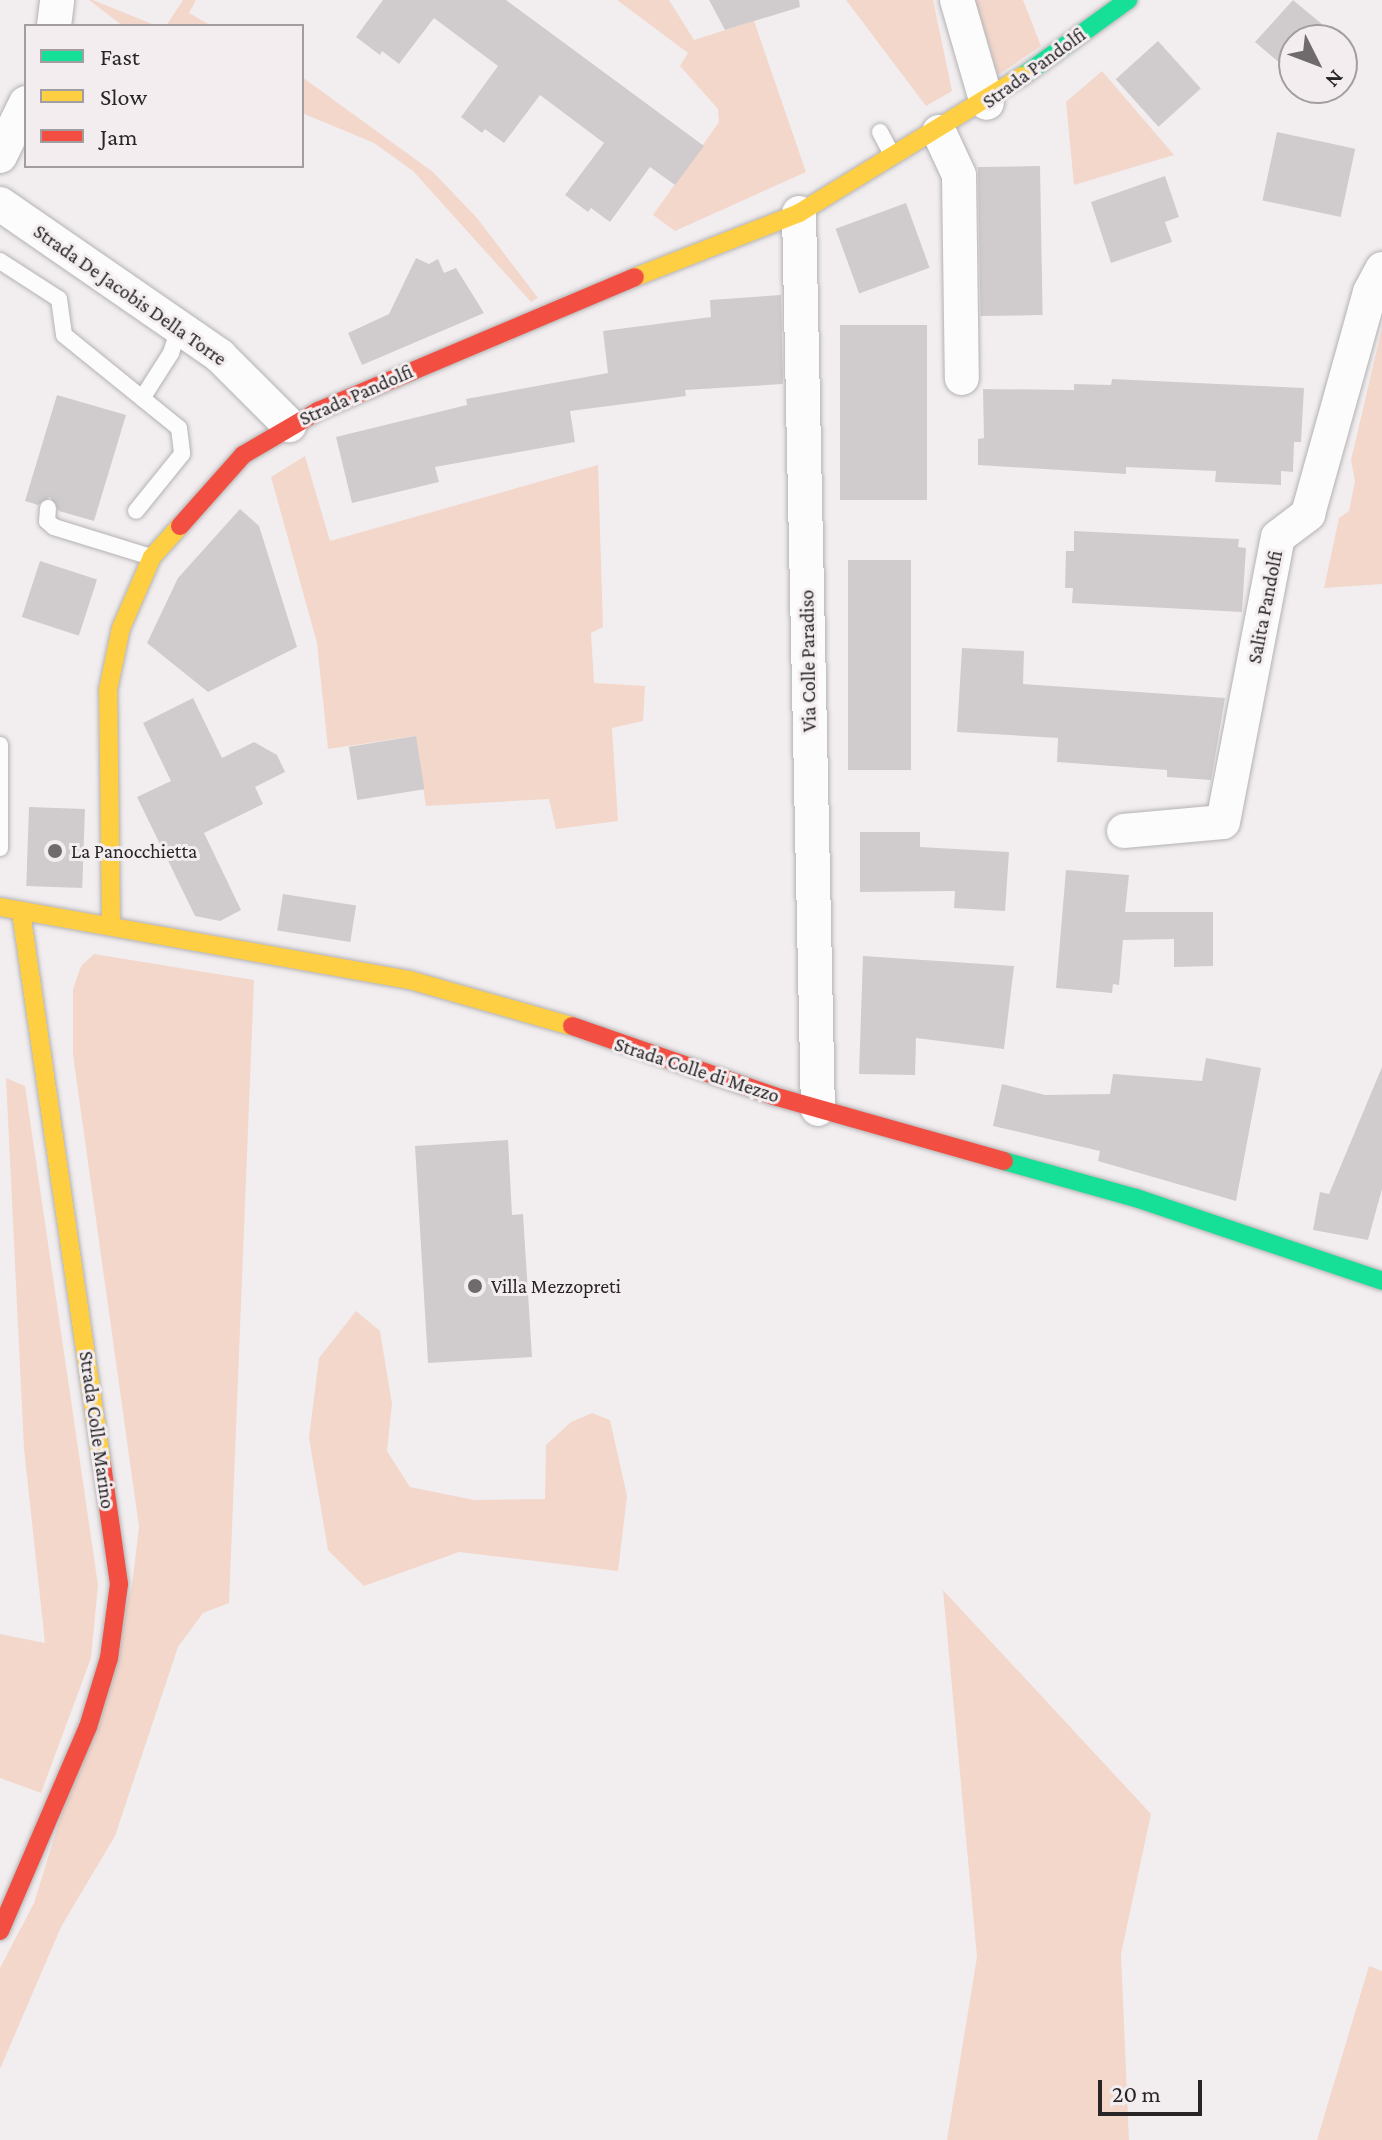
<!DOCTYPE html>
<html>
<head>
<meta charset="utf-8">
<style>
  body { margin:0 }
  #map { position:relative; width:1382px; height:2140px; overflow:hidden; background:#f2eef0; font-family:"Crimson Pro",serif }
  div>[style] { position:absolute }
  .green>* { inset:0; background:#f3d7cb }
  .building>* { inset:0; background:#d0cccd; transform-origin:0 0 }
  .roads { filter:drop-shadow(0 0 2px #b4b2b3) drop-shadow(0 0 2px #b4b2b3) }
  .lane>* { height:16px; margin:-8px; padding:0 8px; transform-origin:8px; border-radius:8px; background:#fdfcfd }
  .street>* { height:34px; margin:-17px; padding:0 17px; transform-origin:17px; border-radius:17px; background:#fdfcfd }
  .fast>* { height:18px; margin:-9px; padding:0 9px; transform-origin:9px; border-radius:9px; background:#16e098 }
  .slow>* { height:18px; margin:-9px; padding:0 9px; transform-origin:9px; border-radius:9px; background:#ffcf43 }
  .jam>* { height:18px; margin:-9px; padding:0 9px; transform-origin:9px; border-radius:9px; background:#f24e42 }
  .dots>* { width:22px; height:22px; translate:-50% -50%; box-sizing:border-box; border:4px solid #f3edf0; border-radius:50% }
  span { translate:-50% -50%; white-space:nowrap; text-align:center; line-height:1.15; -webkit-text-stroke:6px #f3edf0; paint-order:stroke }
  .street-label { font-size:20px; color:#282526 }
  .poi-label { font-size:20px; color:#282526 }
  .left { translate:0 -50%; text-align:left }
  .legend { position:absolute; left:24px; top:24px; width:280px; height:144px; box-sizing:border-box; background:#f3edf0; border:2px solid #a29d9f; margin:0; padding:10px 14px; list-style:none; font-size:24px; color:#282526 }
  .legend li { display:flex; align-items:center; gap:16px; height:40px }
  .legend b { width:40px; border:2px solid #a29d9f }
  .north { position:absolute; left:1278px; top:24px; width:80px; height:80px; box-sizing:border-box; background:#f3edf0; border:2px solid #a29d9f; border-radius:50%; rotate:132deg; font-size:22px; font-weight:700; line-height:32px; text-align:center; color:#282526 }
  .north::after { content:''; display:block; margin:auto; width:28px; height:36px; background:#6f6b6d; clip-path:polygon(50% 0,100% 100%,50% 72%,0 100%) }
  .scale { position:absolute; left:1098px; top:2080px; width:104px; height:36px; box-sizing:border-box; border:4px solid #282526; border-top:0; padding-left:10px; font-size:24px; line-height:28px; white-space:nowrap; color:#282526; -webkit-text-stroke:6px #f3edf0; paint-order:stroke }
</style>
</head>
<body>
<div id="map">
  <div class="green">
    <div style="clip-path:polygon(89px 0,93px 0,157px 26px,123px 26px)"></div>
    <div style="clip-path:polygon(183px 0,196px 0,189px 13px,212px 26px,166px 26px)"></div>
    <div style="clip-path:polygon(617px 0,669px 0,694px 40px,754px 21px,806px 172px,675px 231px,653px 215px,719px 122px,718px 109px,680px 66px,688px 53px)"></div>
    <div style="clip-path:polygon(846px 0,933px 0,952px 91px,926px 106px)"></div>
    <div style="clip-path:polygon(975px 0,1023px 0,1041px 46px,998px 75px)"></div>
    <div style="clip-path:polygon(1102px 71px,1174px 155px,1074px 185px,1066px 102px)"></div>
    <div style="clip-path:polygon(302px 77px,433px 172px,477px 218px,538px 298px,531px 302px,413px 171px,374px 143px,302px 113px)"></div>
    <div style="clip-path:polygon(1382px 328px,1382px 584px,1324px 588px,1339px 518px,1349px 511px,1355px 481px,1351px 460px)"></div>
    <div style="clip-path:polygon(305px 456px,330px 541px,598px 465px,603px 627px,591px 633px,594px 683px,645px 686px,643px 721px,612px 728px,618px 821px,556px 829px,549px 799px,426px 806px,415px 736px,328px 749px,317px 643px,271px 477px)"></div>
    <div style="clip-path:polygon(94px 954px,254px 980px,229px 1603px,203px 1613px,178px 1647px,115px 1836px,61px 1927px,0 2069px,0 1968px,34px 1903px,132px 1586px,139px 1527px,73px 1055px,73px 989px,81px 966px)"></div>
    <div style="clip-path:polygon(6px 1078px,25px 1086px,98px 1585px,91px 1658px,41px 1793px,0 1778px,0 1634px,45px 1643px,24px 1449px)"></div>
    <div style="clip-path:polygon(356px 1311px,380px 1331px,392px 1404px,387px 1451px,410px 1487px,474px 1500px,545px 1499px,546px 1445px,571px 1422px,592px 1413px,610px 1420px,627px 1496px,618px 1571px,459px 1552px,364px 1586px,328px 1550px,309px 1438px,319px 1358px)"></div>
    <div style="clip-path:polygon(943px 1590px,1151px 1814px,1121px 1954px,1129px 2140px,947px 2140px,977px 1957px)"></div>
    <div style="clip-path:polygon(1369px 1966px,1382px 1971px,1382px 2140px,1317px 2140px)"></div>
  </div>
  <div class="building">
    <div style="clip-path:polygon(383px 0,506px 0,704px 146px,675px 185px,650px 167px,610px 222px,591px 208px,588px 212px,565px 195px,604px 143px,540px 95px,504px 143px,485px 129px,482px 133px,461px 117px,498px 66px,434px 18px,399px 64px,382px 51px,380px 55px,356px 37px)"></div>
    <div style="clip-path:polygon(709px 0,799px 0,800px 7px,725px 30px)"></div>
    <div style="clip-path:polygon(1293px 0,1341px 40px,1294px 40px,1294px 75px,1255px 42px)"></div>
    <div style="left:1158px;top:41px;width:64px;height:57px;rotate:48deg"></div>
    <div style="left:1277px;top:132px;width:80px;height:70px;rotate:12deg"></div>
    <div style="left:1040px;top:166px;width:149px;height:62px;rotate:89deg"></div>
    <div style="clip-path:polygon(1165px 176px,1179px 217px,1165px 222px,1172px 242px,1111px 263px,1091px 202px)"></div>
    <div style="left:906px;top:203px;width:69px;height:75px;rotate:70deg"></div>
    <div style="clip-path:polygon(416px 258px,429px 264px,438px 259px,444px 273px,456px 268px,484px 313px,362px 365px,348px 333px,389px 314px)"></div>
    <div style="clip-path:polygon(781px 295px,783px 384px,685px 390px,686px 396px,570px 411px,575px 442px,435px 467px,439px 482px,352px 503px,336px 437px,467px 405px,466px 399px,608px 373px,603px 331px,711px 317px,710px 300px)"></div>
    <div style="left:840px;top:325px;width:87px;height:175px"></div>
    <div style="clip-path:polygon(1112px 379px,1304px 388px,1301px 442px,1294px 442px,1293px 472px,1281px 471px,1281px 485px,1215px 482px,1216px 471px,1126px 467px,1126px 474px,978px 465px,978px 439px,984px 438px,983px 389px,1074px 390px,1074px 384px,1111px 385px)"></div>
    <div style="clip-path:polygon(57px 395px,126px 415px,94px 521px,59px 511px,50px 497px,38px 505px,25px 501px)"></div>
    <div style="clip-path:polygon(240px 509px,259px 526px,297px 647px,208px 692px,147px 643px,178px 578px)"></div>
    <div style="clip-path:polygon(1074px 531px,1239px 539px,1238px 547px,1246px 548px,1242px 612px,1072px 603px,1073px 588px,1065px 588px,1066px 551px,1074px 551px)"></div>
    <div style="left:911px;top:560px;width:210px;height:63px;rotate:90deg"></div>
    <div style="left:40px;top:561px;width:60px;height:59px;rotate:18deg"></div>
    <div style="clip-path:polygon(962px 648px,1024px 651px,1023px 684px,1225px 698px,1211px 780px,1167px 777px,1167px 770px,1057px 762px,1058px 738px,957px 732px)"></div>
    <div style="clip-path:polygon(193px 698px,222px 758px,254px 742px,277px 755px,285px 772px,255px 787px,263px 804px,204px 833px,241px 910px,220px 921px,195px 916px,137px 797px,171px 781px,143px 723px)"></div>
    <div style="left:416px;top:736px;width:54px;height:68px;rotate:81deg"></div>
    <div style="left:29px;top:807px;width:56px;height:79px;rotate:2deg"></div>
    <div style="clip-path:polygon(860px 832px,920px 832px,920px 847px,1009px 852px,1005px 911px,954px 908px,955px 891px,860px 892px)"></div>
    <div style="clip-path:polygon(1066px 870px,1129px 875px,1125px 912px,1213px 912px,1213px 966px,1174px 967px,1174px 939px,1123px 940px,1119px 985px,1113px 984px,1112px 993px,1056px 988px)"></div>
    <div style="left:283px;top:894px;width:74px;height:37px;rotate:9deg"></div>
    <div style="clip-path:polygon(863px 956px,1014px 966px,1004px 1049px,916px 1038px,915px 1075px,859px 1074px)"></div>
    <div style="clip-path:polygon(1206px 1058px,1261px 1068px,1236px 1201px,1098px 1161px,1100px 1151px,993px 1126px,1002px 1084px,1045px 1095px,1110px 1094px,1113px 1074px,1202px 1081px)"></div>
    <div style="clip-path:polygon(1382px 1067px,1382px 1189px,1368px 1240px,1313px 1230px,1320px 1192px,1329px 1194px)"></div>
    <div style="clip-path:polygon(508px 1140px,512px 1215px,523px 1214px,532px 1357px,428px 1363px,415px 1146px)"></div>
  </div>
  <div class="roads">
    <div class="lane">
      <div style="left:880px;top:132px;width:27px;rotate:62deg"></div>
      <div style="left:0;top:261px;width:70px;rotate:32.8deg"></div>
      <div style="left:59px;top:299px;width:36px;rotate:82deg"></div>
      <div style="left:64px;top:335px;width:148px;rotate:39deg"></div>
      <div style="left:179px;top:428px;width:26px;rotate:83deg"></div>
      <div style="left:182px;top:454px;width:73px;rotate:128.9deg"></div>
      <div style="left:143px;top:397px;width:52px;rotate:-57.5deg"></div>
      <div style="left:171px;top:353px;width:26px;rotate:-72deg"></div>
      <div style="left:48px;top:508px;width:13px;rotate:94deg"></div>
      <div style="left:47px;top:521px;width:9px;rotate:41deg"></div>
      <div style="left:54px;top:527px;width:102px;rotate:17.2deg"></div>
      <div style="left:0;top:745px;width:103px;rotate:90deg"></div>
    </div>
    <div class="street">
      <div style="left:957px;top:0;width:107px;rotate:73.8deg"></div>
      <div style="left:54px;top:26px;width:26px;rotate:-83deg"></div>
      <div style="left:939px;top:132px;width:47px;rotate:65.1deg"></div>
      <div style="left:959px;top:175px;width:203px;rotate:89.2deg"></div>
      <div style="left:0;top:156px;width:59px;rotate:-63.9deg"></div>
      <div style="left:0;top:204px;width:267px;rotate:34.6deg"></div>
      <div style="left:220px;top:356px;width:98px;rotate:45deg"></div>
      <div style="left:799px;top:213px;width:896px;rotate:88.79deg"></div>
      <div style="left:1124px;top:831px;width:99px;rotate:-5.2deg"></div>
      <div style="left:1223px;top:822px;width:290px;rotate:-79.1deg"></div>
      <div style="left:1278px;top:537px;width:38px;rotate:-37deg"></div>
      <div style="left:1308px;top:514px;width:230px;rotate:-74.4deg"></div>
      <div style="left:1370px;top:292px;width:26px;rotate:-62deg"></div>
    </div>
    <div class="fast">
      <div style="left:1023px;top:76px;width:130px;rotate:-35.9deg"></div>
      <div style="left:1004px;top:1161px;width:137px;rotate:15.7deg"></div>
      <div style="left:1136px;top:1198px;width:260px;rotate:18.6deg"></div>
    </div>
    <div class="slow">
      <div style="left:635px;top:277px;width:176px;rotate:-21.3deg"></div>
      <div style="left:799px;top:213px;width:263px;rotate:-31.5deg"></div>
      <div style="left:0;top:907px;width:416px;rotate:10.1deg"></div>
      <div style="left:410px;top:980px;width:168px;rotate:15.9deg"></div>
      <div style="left:21px;top:912px;width:559px;rotate:81.67deg"></div>
      <div style="left:111px;top:924px;width:234px;rotate:-90.7deg"></div>
      <div style="left:108px;top:690px;width:63px;rotate:-78.2deg"></div>
      <div style="left:121px;top:628px;width:77px;rotate:-66.4deg"></div>
      <div style="left:152px;top:557px;width:42px;rotate:-47.9deg"></div>
    </div>
    <div class="jam">
      <div style="left:180px;top:526px;width:95px;rotate:-48.4deg"></div>
      <div style="left:243px;top:455px;width:87px;rotate:-30.4deg"></div>
      <div style="left:318px;top:411px;width:344px;rotate:-22.9deg"></div>
      <div style="left:572px;top:1026px;width:214px;rotate:19.1deg"></div>
      <div style="left:774px;top:1096px;width:239px;rotate:15.8deg"></div>
      <div style="left:0;top:1931px;width:222px;rotate:-66.7deg"></div>
      <div style="left:88px;top:1727px;width:72px;rotate:-73.1deg"></div>
      <div style="left:109px;top:1658px;width:75px;rotate:-82.3deg"></div>
      <div style="left:119px;top:1584px;width:120px;rotate:-98.1deg"></div>
    </div>
  </div>
  <div class="dots">
    <div style="left:55px;top:851px;background:#6f6b6d"></div>
    <div style="left:475px;top:1286px;background:#6f6b6d"></div>
  </div>
  <div class="street-label">
    <span style="left:1034px;top:68px;rotate:-36deg">Strada Pandolfi</span>
    <span style="left:130px;top:295px;rotate:35deg">Strada De Jacobis Della Torre</span>
    <span style="left:356px;top:395px;rotate:-24deg">Strada Pandolfi</span>
    <span style="left:1265px;top:607px;rotate:-79deg">Salita Pandolfi</span>
    <span style="left:808px;top:661px;rotate:-91deg">Via Colle Paradiso</span>
    <span style="left:697px;top:1070px;rotate:18deg">Strada Colle di Mezzo</span>
    <span style="left:97px;top:1430px;rotate:82deg">Strada Colle Marino</span>
  </div>
  <div class="poi-label">
    <span class="left" style="left:71px;top:851px">La Panocchietta</span>
    <span class="left" style="left:491px;top:1286px">Villa Mezzopreti</span>
  </div>
  <ul class="legend">
  <li><b style="height:10px;background:#16e098"></b>Fast</li>
  <li><b style="height:10px;background:#ffcf43"></b>Slow</li>
  <li><b style="height:10px;background:#f24e42"></b>Jam</li>
  </ul>
  <div class="north">N</div>
  <div class="scale">20 m</div>
</div>
</body>
</html>
